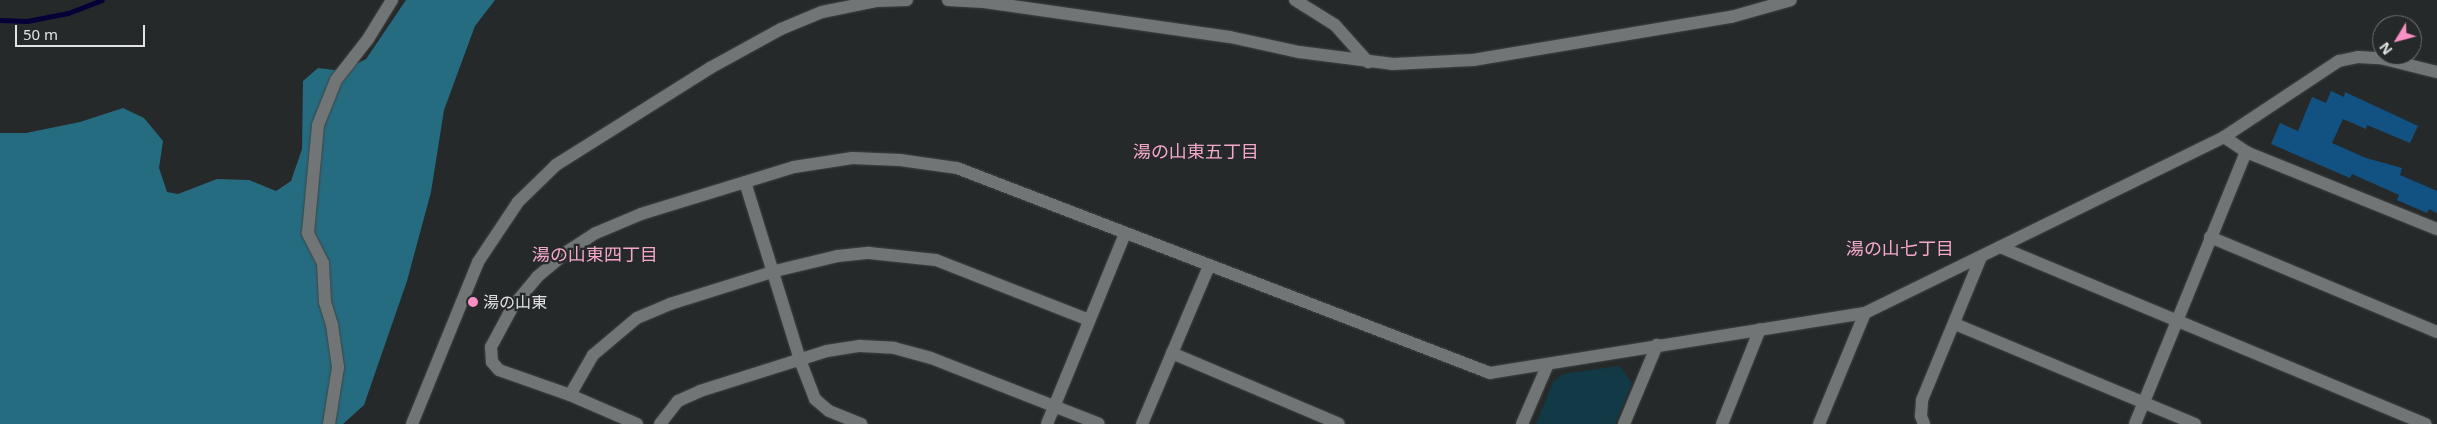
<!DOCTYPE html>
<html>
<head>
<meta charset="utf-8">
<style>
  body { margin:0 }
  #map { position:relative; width:2437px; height:424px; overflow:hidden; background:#26292a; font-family:"Noto Sans","Noto Sans JP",sans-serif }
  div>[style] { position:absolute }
  .green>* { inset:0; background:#113a46 }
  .forest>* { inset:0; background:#256c80 }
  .stream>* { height:5px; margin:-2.5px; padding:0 2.5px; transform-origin:2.5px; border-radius:2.5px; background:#050036 }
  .building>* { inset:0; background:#115282 }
  .roads { filter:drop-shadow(0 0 1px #424444) drop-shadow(0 0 1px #424444) }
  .minor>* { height:12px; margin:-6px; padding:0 6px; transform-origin:6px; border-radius:6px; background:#727576 }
  .tertiary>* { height:12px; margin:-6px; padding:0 6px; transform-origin:6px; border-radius:6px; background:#727576 }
  .dots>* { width:14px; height:14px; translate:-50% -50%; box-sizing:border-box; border:2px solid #26292a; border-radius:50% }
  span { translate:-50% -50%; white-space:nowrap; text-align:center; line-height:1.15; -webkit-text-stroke:4.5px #26292a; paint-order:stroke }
  .poi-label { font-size:16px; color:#e2e4e4 }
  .left { translate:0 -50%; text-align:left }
  .neighbourhood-label { font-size:18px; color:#f3a7ca }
  .north { position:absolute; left:2372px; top:15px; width:50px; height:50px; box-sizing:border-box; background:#26292a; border:1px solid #717474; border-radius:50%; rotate:233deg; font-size:14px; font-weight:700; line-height:20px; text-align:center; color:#e2e4e4 }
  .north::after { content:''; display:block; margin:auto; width:18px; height:22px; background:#fb8fc4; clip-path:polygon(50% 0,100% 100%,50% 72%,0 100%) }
  .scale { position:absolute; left:15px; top:25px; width:130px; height:22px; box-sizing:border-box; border:2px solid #e2e4e4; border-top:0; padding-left:6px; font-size:15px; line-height:18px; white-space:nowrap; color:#e2e4e4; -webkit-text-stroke:4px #26292a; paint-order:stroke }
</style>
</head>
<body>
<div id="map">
  <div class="green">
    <div style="clip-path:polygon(1620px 366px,1632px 383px,1615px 424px,1536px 424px,1553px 382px,1563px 374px)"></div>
  </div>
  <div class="forest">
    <div style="clip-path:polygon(406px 0,495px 0,475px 26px,444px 110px,431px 192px,407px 281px,364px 405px,343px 424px,0 424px,0 133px,26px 133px,80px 122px,123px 108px,144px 118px,163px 141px,159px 168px,167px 192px,178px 194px,217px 179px,249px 180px,276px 191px,291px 181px,302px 149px,303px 81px,318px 68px,342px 71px,366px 59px)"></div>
  </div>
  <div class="stream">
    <div style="left:0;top:20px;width:27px;rotate:2deg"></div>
    <div style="left:27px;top:21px;width:42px;rotate:-11deg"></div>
    <div style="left:68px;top:13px;width:36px;rotate:-21deg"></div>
  </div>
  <div class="building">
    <div style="clip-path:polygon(2331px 91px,2344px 97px,2345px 92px,2418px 126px,2410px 143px,2367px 125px,2366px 129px,2343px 119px,2332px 143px,2366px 158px,2402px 168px,2400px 175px,2437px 191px,2437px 213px,2429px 209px,2427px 213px,2397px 200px,2399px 195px,2352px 174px,2350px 178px,2271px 144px,2280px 123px,2298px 131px,2312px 97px,2326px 103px)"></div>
  </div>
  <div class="roads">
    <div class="minor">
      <div style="left:1295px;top:0;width:47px;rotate:32deg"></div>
      <div style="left:1335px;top:25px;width:50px;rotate:48.3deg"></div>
      <div style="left:2224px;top:137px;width:27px;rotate:34deg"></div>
      <div style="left:2246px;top:152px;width:206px;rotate:22deg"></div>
      <div style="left:745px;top:182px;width:186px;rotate:72.8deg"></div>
      <div style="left:800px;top:360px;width:42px;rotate:69deg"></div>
      <div style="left:815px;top:399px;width:18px;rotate:41deg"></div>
      <div style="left:829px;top:411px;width:35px;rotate:22deg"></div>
      <div style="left:2210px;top:237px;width:246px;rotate:22.7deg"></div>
      <div style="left:2000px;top:247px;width:461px;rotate:22.6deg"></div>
      <div style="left:1955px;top:324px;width:260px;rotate:22.6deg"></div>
      <div style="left:1172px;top:353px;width:181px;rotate:23deg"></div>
      <div style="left:570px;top:395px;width:46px;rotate:-60.1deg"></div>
      <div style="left:593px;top:355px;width:57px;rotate:-40.1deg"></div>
      <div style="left:637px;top:318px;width:36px;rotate:-23deg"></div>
      <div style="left:670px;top:304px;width:110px;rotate:-17.4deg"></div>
      <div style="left:775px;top:271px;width:65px;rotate:-13.4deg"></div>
      <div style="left:838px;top:256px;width:31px;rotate:-6deg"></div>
      <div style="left:869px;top:253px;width:67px;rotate:6deg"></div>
      <div style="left:936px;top:260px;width:164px;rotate:21.4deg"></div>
      <div style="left:329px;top:424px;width:58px;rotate:-81deg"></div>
      <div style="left:338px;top:367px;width:42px;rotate:-98.1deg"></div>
      <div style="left:332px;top:325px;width:24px;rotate:-107deg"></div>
      <div style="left:325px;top:302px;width:39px;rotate:-93deg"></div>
      <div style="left:323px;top:263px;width:34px;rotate:-117deg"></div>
      <div style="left:308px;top:233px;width:108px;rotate:-84.7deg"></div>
      <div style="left:318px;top:125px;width:48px;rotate:-68.2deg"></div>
      <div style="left:336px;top:80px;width:52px;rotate:-52deg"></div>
      <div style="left:368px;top:39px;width:46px;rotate:-58.4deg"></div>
      <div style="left:637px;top:424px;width:73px;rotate:-156.6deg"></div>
      <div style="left:570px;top:395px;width:75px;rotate:-160.6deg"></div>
      <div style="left:499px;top:370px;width:11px;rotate:-131deg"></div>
      <div style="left:492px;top:362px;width:15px;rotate:-94deg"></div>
      <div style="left:491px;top:347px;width:47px;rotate:-61.8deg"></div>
      <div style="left:513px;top:306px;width:38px;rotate:-50deg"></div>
      <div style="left:537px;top:277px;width:40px;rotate:-40deg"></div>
      <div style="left:568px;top:251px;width:33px;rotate:-33deg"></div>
      <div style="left:596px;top:233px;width:49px;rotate:-22.9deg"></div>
      <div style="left:641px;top:214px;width:160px;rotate:-17.1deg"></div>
      <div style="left:794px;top:167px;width:59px;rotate:-8.8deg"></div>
      <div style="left:852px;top:158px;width:48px;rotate:2.4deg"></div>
      <div style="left:900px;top:160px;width:58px;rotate:8deg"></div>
      <div style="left:957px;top:168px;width:571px;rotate:21.04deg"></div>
      <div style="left:1490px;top:373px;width:380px;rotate:-9.1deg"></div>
      <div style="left:1865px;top:313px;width:400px;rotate:-26.1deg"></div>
      <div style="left:2224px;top:137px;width:138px;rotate:-33.5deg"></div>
      <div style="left:2339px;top:61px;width:19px;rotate:-12deg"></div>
      <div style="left:2358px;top:57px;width:22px;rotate:3deg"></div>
      <div style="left:2380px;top:58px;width:59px;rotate:13.8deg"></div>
      <div style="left:660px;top:424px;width:29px;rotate:-52deg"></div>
      <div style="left:678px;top:401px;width:24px;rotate:-24deg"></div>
      <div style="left:700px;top:391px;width:133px;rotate:-17.5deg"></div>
      <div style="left:827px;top:351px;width:33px;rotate:-9deg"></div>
      <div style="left:860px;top:346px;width:34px;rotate:3deg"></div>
      <div style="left:894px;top:348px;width:38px;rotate:15deg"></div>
      <div style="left:931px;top:358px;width:180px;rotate:21.4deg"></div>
      <div style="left:1047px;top:424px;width:205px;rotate:-67.7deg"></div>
      <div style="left:1142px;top:424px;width:172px;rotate:-67deg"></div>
      <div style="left:1522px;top:424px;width:65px;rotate:-66.6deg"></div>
      <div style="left:1624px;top:424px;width:86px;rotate:-67.3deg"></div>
      <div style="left:1722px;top:424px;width:102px;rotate:-68.2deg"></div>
      <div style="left:1819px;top:424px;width:120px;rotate:-67.5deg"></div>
      <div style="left:1924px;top:424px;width:9px;rotate:-111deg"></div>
      <div style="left:1921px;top:416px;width:16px;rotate:-86deg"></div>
      <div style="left:1922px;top:400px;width:152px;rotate:-67.6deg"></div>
      <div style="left:2135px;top:424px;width:294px;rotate:-67.8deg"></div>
    </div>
    <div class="tertiary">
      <div style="left:948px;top:0;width:36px;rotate:3deg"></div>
      <div style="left:984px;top:2px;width:248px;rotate:8.1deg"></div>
      <div style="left:1230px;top:37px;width:71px;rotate:12.3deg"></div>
      <div style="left:1299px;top:52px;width:95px;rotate:7.3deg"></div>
      <div style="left:1393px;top:64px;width:80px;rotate:-2.9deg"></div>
      <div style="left:1473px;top:60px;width:262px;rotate:-9.5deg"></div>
      <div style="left:1731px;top:17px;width:62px;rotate:-15.8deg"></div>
      <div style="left:412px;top:424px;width:175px;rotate:-67.8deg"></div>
      <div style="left:478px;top:262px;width:72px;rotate:-56.3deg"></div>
      <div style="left:518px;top:202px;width:53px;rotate:-44.2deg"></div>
      <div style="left:556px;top:165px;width:182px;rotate:-32.2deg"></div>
      <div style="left:710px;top:68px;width:81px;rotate:-28.8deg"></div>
      <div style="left:781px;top:29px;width:44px;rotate:-22.5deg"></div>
      <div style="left:822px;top:12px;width:55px;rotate:-11.5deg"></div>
      <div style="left:876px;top:1px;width:31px;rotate:-2deg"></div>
    </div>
  </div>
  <div class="dots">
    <div style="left:473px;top:302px;background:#fb8fc4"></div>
  </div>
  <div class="poi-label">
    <span class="left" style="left:483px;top:302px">湯の山東</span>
  </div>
  <div class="neighbourhood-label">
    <span style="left:1196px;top:151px">湯の山東五丁目</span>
    <span style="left:1900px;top:248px">湯の山七丁目</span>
    <span style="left:595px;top:254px">湯の山東四丁目</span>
  </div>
  <div class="north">N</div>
  <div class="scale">50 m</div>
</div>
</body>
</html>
